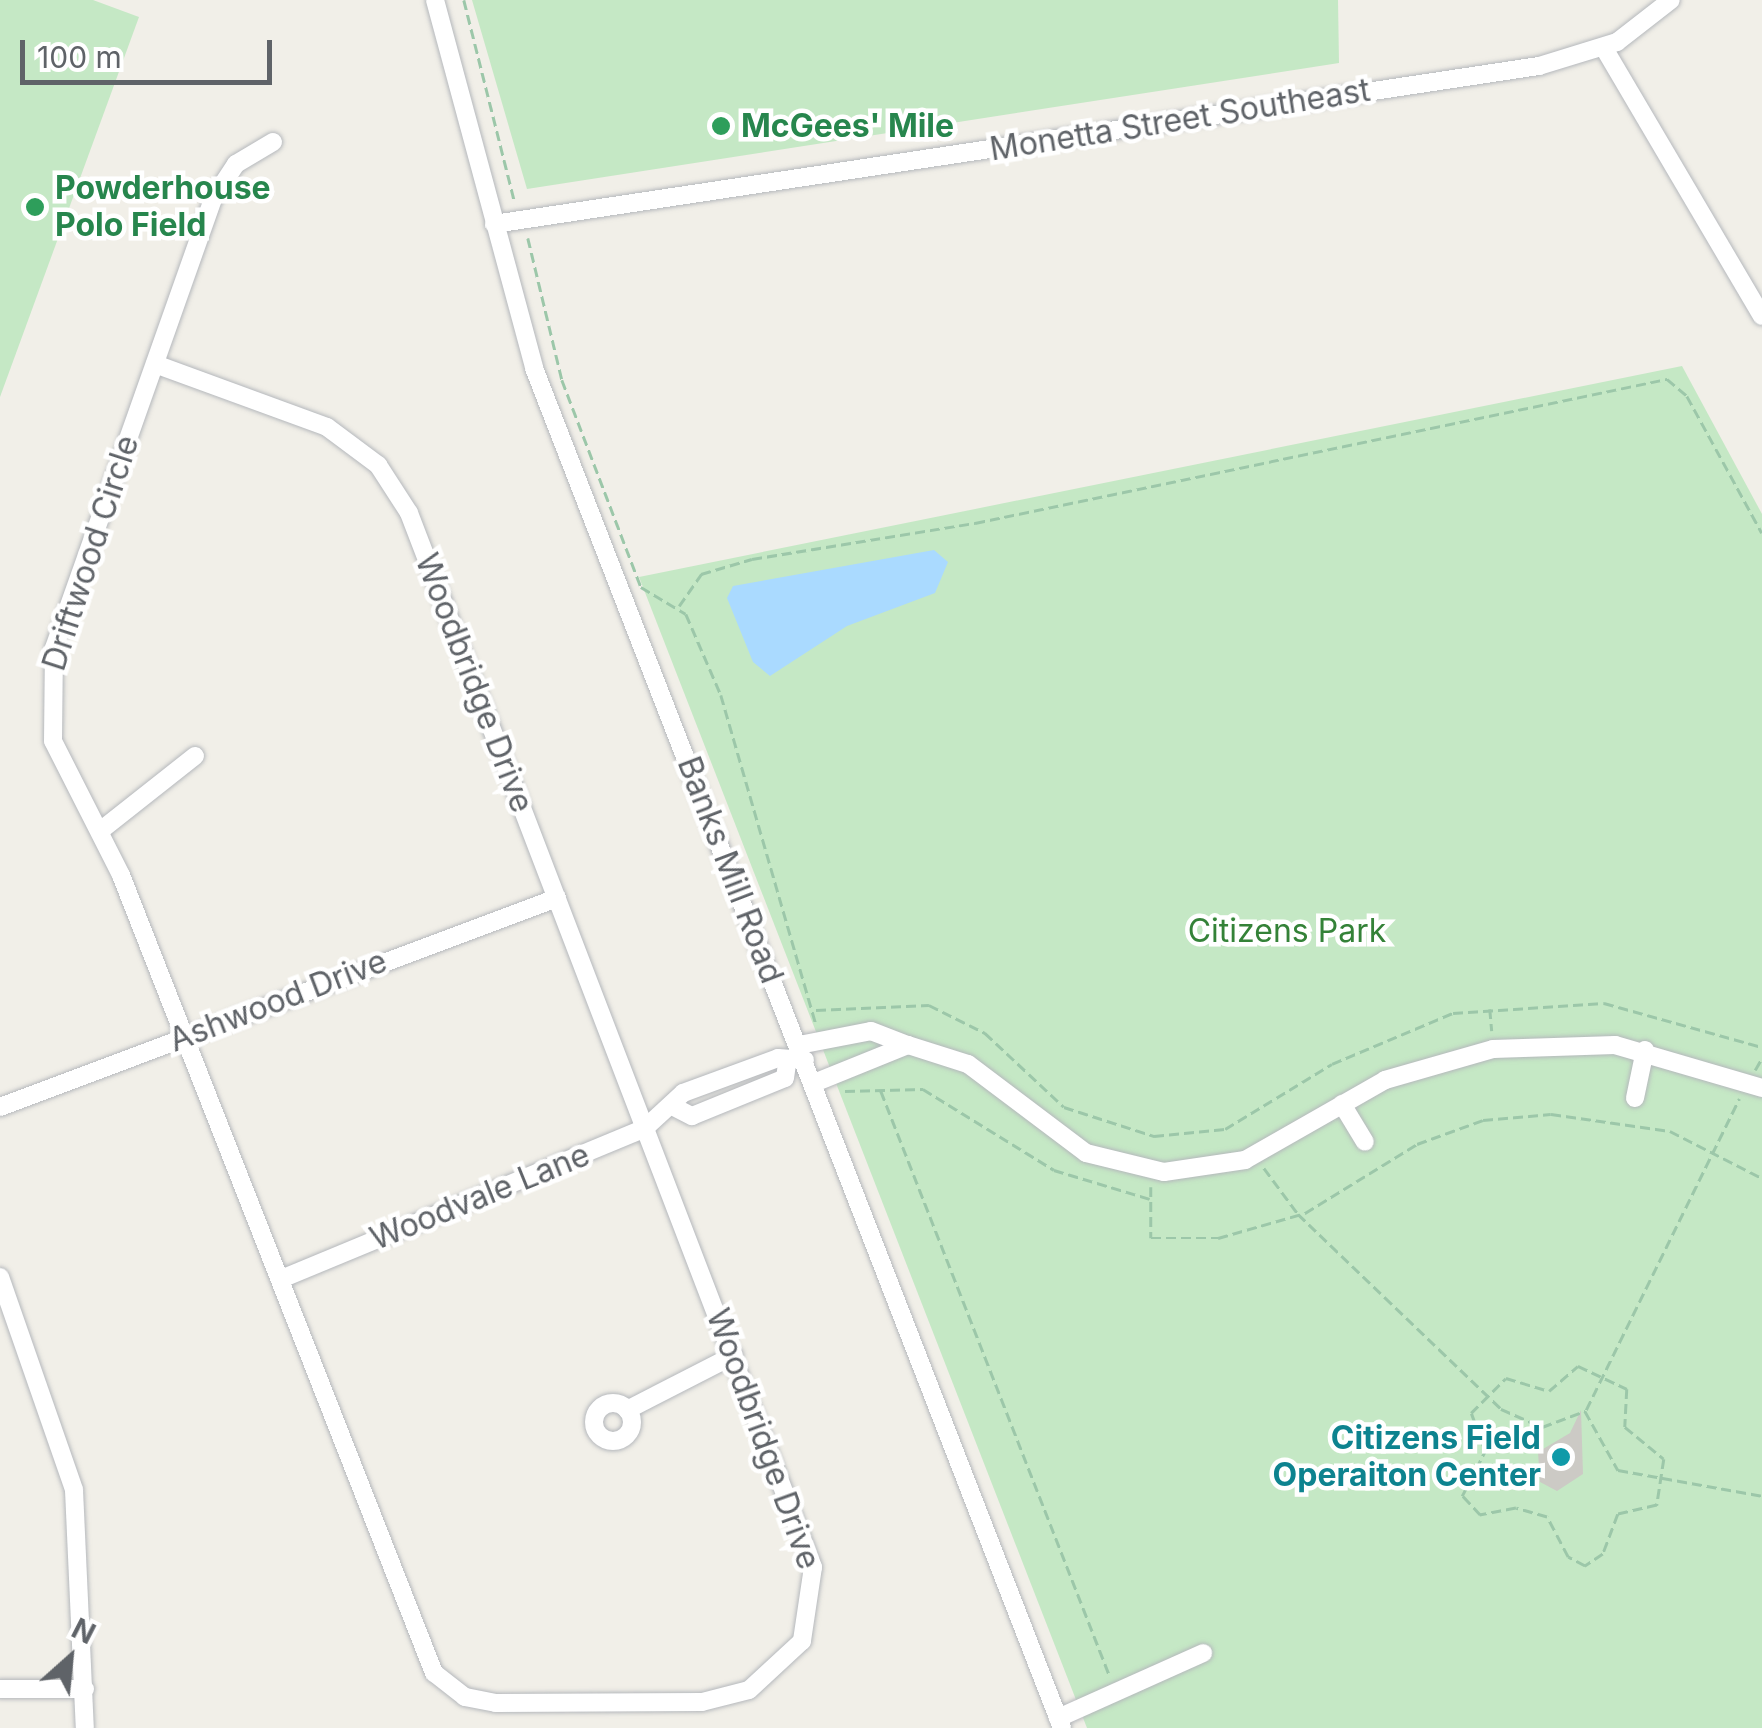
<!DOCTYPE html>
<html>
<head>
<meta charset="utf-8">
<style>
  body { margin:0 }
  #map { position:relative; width:1762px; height:1728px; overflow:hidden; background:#f1efe8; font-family:Inter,sans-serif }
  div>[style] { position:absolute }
  .green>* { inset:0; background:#c5e8c5 }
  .water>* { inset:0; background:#aadaff }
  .building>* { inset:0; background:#cccac5 }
  .path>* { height:2.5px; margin-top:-1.25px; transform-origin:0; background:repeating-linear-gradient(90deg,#9cc7a9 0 10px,transparent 0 15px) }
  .roads { filter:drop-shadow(0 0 2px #b5b8bc) drop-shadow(0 0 2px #b5b8bc) }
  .minor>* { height:18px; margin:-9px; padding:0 9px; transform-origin:9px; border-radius:9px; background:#fff }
  .minor>.ring { margin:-9px; padding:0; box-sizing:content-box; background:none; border:18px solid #fff; border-radius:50% }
  .dots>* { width:28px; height:28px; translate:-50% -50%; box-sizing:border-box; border:5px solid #fff; border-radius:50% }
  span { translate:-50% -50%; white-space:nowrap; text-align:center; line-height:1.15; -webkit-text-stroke:9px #fff; paint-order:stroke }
  .street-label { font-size:32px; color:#5f6368 }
  .leisure-label { font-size:32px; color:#27864d; font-weight:700 }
  .left { translate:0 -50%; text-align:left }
  .park-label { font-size:32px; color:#348238 }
  .culture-label { font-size:32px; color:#0d838f; font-weight:700 }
  .right { translate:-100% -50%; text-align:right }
  .north { position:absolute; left:20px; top:1608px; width:100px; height:100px; -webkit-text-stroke:8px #fff; paint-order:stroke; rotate:27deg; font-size:28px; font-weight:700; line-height:40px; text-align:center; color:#5f6368 }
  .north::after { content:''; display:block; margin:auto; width:35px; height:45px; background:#5f6368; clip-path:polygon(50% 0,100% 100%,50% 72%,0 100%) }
  .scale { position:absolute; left:20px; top:40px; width:252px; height:45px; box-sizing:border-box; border:5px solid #5f6368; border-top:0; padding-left:12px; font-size:30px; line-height:35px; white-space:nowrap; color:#5f6368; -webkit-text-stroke:8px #fff; paint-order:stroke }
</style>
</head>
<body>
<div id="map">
  <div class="green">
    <div style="clip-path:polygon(0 0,93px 0,139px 17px,0 397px)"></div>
    <div style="clip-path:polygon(472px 0,1338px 0,1339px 63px,527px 189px)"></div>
    <div style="clip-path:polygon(1682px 366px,1762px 514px,1762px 1728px,1087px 1728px,639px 577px)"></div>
  </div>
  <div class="water">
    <div style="clip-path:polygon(934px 550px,948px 562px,935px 593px,847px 626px,770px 676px,753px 662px,727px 598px,733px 586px)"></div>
  </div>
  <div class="building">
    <div style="clip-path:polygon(1581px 1410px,1583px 1474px,1557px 1491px,1540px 1482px,1538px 1452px,1570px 1433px)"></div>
  </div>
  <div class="path">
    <div style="left:464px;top:0;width:209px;rotate:75.9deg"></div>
    <div style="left:528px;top:238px;width:146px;rotate:76.5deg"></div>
    <div style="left:562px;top:380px;width:222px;rotate:69.1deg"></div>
    <div style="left:641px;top:587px;width:52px;rotate:31deg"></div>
    <div style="left:686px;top:614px;width:88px;rotate:66.6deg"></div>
    <div style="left:721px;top:695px;width:343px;rotate:73.9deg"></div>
    <div style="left:679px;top:606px;width:39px;rotate:-55deg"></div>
    <div style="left:701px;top:574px;width:53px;rotate:-16.4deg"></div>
    <div style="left:752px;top:559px;width:226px;rotate:-9.2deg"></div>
    <div style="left:975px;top:523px;width:707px;rotate:-11.76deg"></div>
    <div style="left:1667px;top:379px;width:26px;rotate:40deg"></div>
    <div style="left:1687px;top:396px;width:156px;rotate:61.3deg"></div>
    <div style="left:1490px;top:1009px;width:22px;rotate:85deg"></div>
    <div style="left:816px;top:1010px;width:113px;rotate:-2.5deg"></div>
    <div style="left:929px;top:1005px;width:63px;rotate:26.6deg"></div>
    <div style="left:985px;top:1033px;width:108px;rotate:43.1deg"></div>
    <div style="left:1064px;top:1107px;width:95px;rotate:17.9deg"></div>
    <div style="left:1154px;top:1136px;width:71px;rotate:-5.6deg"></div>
    <div style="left:1225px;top:1129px;width:125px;rotate:-31.3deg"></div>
    <div style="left:1332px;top:1064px;width:131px;rotate:-22.9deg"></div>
    <div style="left:1453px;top:1013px;width:151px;rotate:-3.8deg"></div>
    <div style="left:1604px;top:1003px;width:164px;rotate:15.6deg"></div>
    <div style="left:1755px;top:1070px;width:14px;rotate:-60deg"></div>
    <div style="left:845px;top:1091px;width:78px;rotate:-1.5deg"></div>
    <div style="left:923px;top:1089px;width:154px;rotate:31.7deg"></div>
    <div style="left:1054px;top:1170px;width:100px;rotate:16.8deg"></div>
    <div style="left:881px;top:1091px;width:626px;rotate:68.64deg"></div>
    <div style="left:1264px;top:1168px;width:57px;rotate:53.5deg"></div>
    <div style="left:1298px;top:1214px;width:281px;rotate:43.8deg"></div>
    <div style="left:1501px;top:1409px;width:45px;rotate:23.7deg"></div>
    <div style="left:1542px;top:1427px;width:46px;rotate:-20.4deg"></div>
    <div style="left:1585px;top:1411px;width:68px;rotate:60.8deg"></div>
    <div style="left:1618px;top:1470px;width:146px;rotate:10.2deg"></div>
    <div style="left:1151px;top:1187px;width:51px;rotate:90deg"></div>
    <div style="left:1151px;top:1238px;width:67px"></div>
    <div style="left:1218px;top:1238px;width:91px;rotate:-16deg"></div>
    <div style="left:1305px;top:1213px;width:132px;rotate:-31.6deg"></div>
    <div style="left:1417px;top:1144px;width:70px;rotate:-20deg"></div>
    <div style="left:1483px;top:1120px;width:68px;rotate:-5deg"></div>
    <div style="left:1551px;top:1114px;width:120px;rotate:8.1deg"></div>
    <div style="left:1670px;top:1131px;width:103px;rotate:27.1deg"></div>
    <div style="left:1578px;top:1366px;width:54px;rotate:25.1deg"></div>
    <div style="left:1627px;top:1389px;width:38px;rotate:93deg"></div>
    <div style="left:1625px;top:1427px;width:50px;rotate:39.4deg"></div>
    <div style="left:1664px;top:1459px;width:47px;rotate:98.7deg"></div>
    <div style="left:1657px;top:1505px;width:40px;rotate:167deg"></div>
    <div style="left:1618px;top:1514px;width:43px;rotate:110.6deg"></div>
    <div style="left:1603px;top:1554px;width:22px;rotate:146deg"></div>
    <div style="left:1585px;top:1566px;width:19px;rotate:-152deg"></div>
    <div style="left:1568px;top:1557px;width:45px;rotate:-117.7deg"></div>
    <div style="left:1547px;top:1517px;width:32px;rotate:-164deg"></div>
    <div style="left:1516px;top:1508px;width:37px;rotate:169deg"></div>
    <div style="left:1480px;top:1515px;width:26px;rotate:-133deg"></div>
    <div style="left:1462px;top:1496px;width:51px;rotate:-62.9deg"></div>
    <div style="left:1485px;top:1451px;width:40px;rotate:-110.2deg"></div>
    <div style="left:1471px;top:1413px;width:49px;rotate:-45deg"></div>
    <div style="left:1506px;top:1378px;width:45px;rotate:16.8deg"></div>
    <div style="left:1549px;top:1391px;width:38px;rotate:-41deg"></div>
    <div style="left:1586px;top:1410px;width:347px;rotate:-63.8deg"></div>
  </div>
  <div class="roads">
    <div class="minor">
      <div style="left:435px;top:0;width:381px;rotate:74.9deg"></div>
      <div style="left:534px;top:368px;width:1459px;rotate:68.78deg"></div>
      <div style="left:1604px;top:48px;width:311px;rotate:59.5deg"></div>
      <div style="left:494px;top:224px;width:1057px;rotate:-8.6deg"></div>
      <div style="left:1539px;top:66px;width:82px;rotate:-17.1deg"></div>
      <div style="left:1617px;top:42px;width:68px;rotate:-37.9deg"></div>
      <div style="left:155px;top:364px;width:183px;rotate:20.1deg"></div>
      <div style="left:327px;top:427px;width:64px;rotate:36.7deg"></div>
      <div style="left:378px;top:465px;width:57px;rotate:57.1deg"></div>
      <div style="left:409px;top:513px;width:1129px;rotate:69.03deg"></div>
      <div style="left:813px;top:1567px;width:75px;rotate:98.5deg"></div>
      <div style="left:802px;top:1641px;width:72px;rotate:137.2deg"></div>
      <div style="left:749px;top:1690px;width:49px;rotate:165.7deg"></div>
      <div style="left:702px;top:1702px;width:206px;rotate:179.7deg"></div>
      <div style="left:496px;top:1703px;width:32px;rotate:-169deg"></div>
      <div style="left:465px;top:1697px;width:39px;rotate:-142deg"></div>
      <div style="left:434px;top:1673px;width:857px;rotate:-111.42deg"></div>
      <div style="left:121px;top:875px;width:150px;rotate:-116.9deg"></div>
      <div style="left:53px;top:741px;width:93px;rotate:-89.4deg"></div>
      <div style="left:54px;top:648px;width:476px;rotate:-70.5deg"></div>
      <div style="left:213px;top:199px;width:42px;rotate:-56.7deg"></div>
      <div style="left:236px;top:164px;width:43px;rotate:-30.7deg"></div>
      <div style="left:100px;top:831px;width:121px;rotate:-38.3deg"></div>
      <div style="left:799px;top:1045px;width:73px;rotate:-11deg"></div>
      <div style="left:871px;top:1031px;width:40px;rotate:21deg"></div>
      <div style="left:908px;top:1045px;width:101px;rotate:158deg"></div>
      <div style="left:908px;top:1045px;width:63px;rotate:17.6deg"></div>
      <div style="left:968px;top:1064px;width:148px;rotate:37deg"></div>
      <div style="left:1086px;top:1153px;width:80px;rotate:13.7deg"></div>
      <div style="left:1164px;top:1172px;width:82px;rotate:-8.4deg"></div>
      <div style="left:1245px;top:1160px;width:161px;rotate:-29.7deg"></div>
      <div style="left:1385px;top:1080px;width:112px;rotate:-16deg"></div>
      <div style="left:1493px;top:1049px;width:122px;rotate:-1.9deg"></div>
      <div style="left:1615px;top:1045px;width:153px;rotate:16.3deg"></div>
      <div style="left:1635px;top:1098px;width:49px;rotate:-78.2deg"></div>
      <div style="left:1342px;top:1104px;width:44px;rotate:58.8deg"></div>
      <div style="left:0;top:1107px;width:595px;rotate:-20.57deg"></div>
      <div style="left:676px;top:1108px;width:18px;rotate:27deg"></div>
      <div style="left:692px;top:1116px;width:100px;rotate:-22.2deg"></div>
      <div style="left:785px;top:1078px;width:14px;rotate:-82deg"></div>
      <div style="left:0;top:1277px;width:225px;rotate:70.8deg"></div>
      <div style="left:74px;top:1490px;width:238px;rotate:87.4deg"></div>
      <div style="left:281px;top:1279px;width:393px;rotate:-22.5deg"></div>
      <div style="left:644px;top:1129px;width:53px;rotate:-42.7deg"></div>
      <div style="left:683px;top:1093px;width:101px;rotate:-20.2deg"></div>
      <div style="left:778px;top:1058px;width:27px;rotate:4deg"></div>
      <div class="ring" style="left:594px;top:1403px;width:20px;height:20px"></div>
      <div style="left:627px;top:1410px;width:120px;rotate:-27.2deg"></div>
      <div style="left:0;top:1689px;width:85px"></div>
      <div style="left:1058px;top:1718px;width:159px;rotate:-24.1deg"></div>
    </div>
  </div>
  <div class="dots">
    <div style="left:721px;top:126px;background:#2e9e5b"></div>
    <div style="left:35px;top:207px;background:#2e9e5b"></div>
    <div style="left:1561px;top:1457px;background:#0f9aa8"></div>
  </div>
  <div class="street-label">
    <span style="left:1180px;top:120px;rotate:-9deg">Monetta Street Southeast</span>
    <span style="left:91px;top:553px;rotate:-72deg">Driftwood Circle</span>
    <span style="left:474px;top:683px;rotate:69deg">Woodbridge Drive</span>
    <span style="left:730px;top:870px;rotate:69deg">Banks Mill Road</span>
    <span style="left:278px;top:1001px;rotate:-21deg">Ashwood Drive</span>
    <span style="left:480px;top:1197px;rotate:-22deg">Woodvale Lane</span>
    <span style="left:763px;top:1439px;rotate:70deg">Woodbridge Drive</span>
  </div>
  <div class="leisure-label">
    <span class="left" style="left:741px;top:126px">McGees' Mile</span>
    <span class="left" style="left:55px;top:207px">Powderhouse<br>Polo Field</span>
  </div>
  <div class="park-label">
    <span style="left:1287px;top:931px">Citizens Park</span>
  </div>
  <div class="culture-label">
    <span class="right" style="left:1541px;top:1457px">Citizens Field<br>Operaiton Center</span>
  </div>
  <div class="north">N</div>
  <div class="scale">100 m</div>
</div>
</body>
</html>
